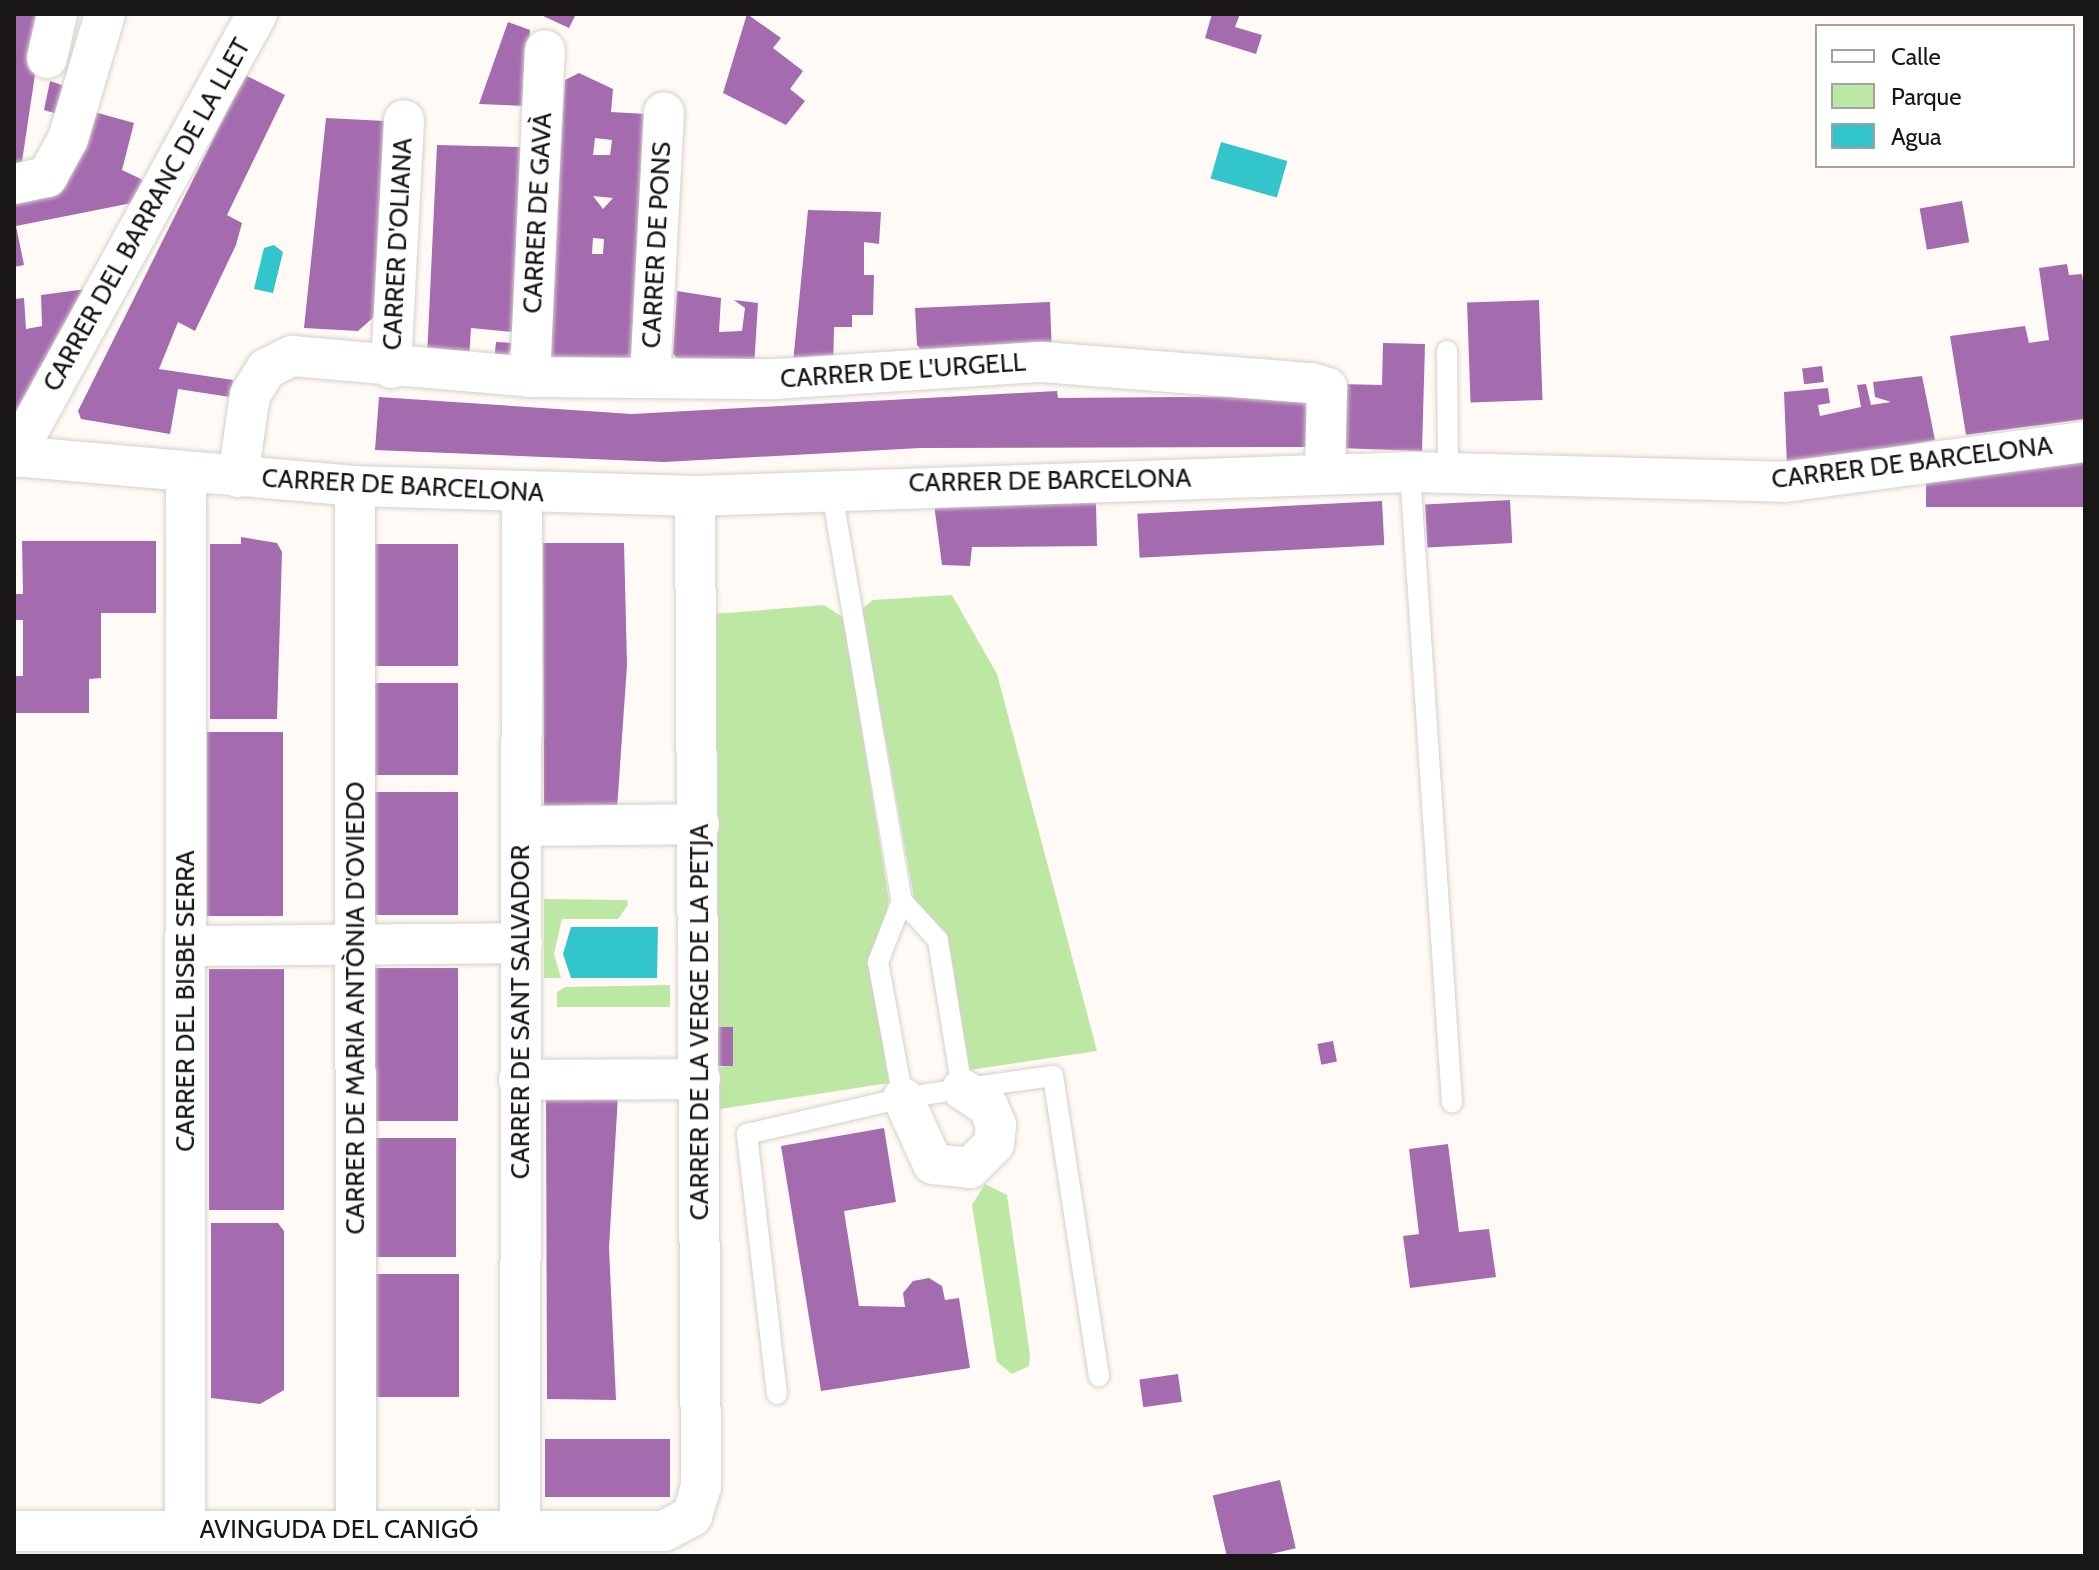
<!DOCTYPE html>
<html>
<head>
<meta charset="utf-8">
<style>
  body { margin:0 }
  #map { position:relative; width:2099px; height:1570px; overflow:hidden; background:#fffaf5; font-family:Cabin,sans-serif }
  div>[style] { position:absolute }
  .green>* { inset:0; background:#bde8a3 }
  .water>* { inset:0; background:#33c5cc; transform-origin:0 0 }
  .building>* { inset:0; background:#a46bae; transform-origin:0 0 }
  .roads { filter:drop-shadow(0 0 2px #d4d0ca) drop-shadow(0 0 2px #d4d0ca) }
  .lane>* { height:20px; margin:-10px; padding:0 10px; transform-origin:10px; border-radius:10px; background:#fff }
  .street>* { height:40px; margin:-20px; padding:0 20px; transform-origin:20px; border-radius:20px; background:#fff }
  span { translate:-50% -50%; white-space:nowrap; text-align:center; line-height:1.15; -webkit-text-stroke:8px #fff; paint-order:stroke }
  .street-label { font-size:26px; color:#191716 }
  .frame { position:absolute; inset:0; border:16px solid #191716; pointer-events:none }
  .legend { position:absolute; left:1815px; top:24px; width:260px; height:144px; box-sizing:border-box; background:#fff; border:2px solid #a3a2a2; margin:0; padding:10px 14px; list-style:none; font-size:24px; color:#191716 }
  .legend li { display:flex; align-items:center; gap:16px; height:40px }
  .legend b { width:40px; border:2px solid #a3a2a2 }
</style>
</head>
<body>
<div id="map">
  <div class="green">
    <div style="clip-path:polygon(952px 595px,997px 674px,1097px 1051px,970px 1070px,950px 951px,914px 898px,862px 609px,873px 600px)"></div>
    <div style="clip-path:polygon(824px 605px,844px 618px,889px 901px,872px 972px,889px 1083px,720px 1109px,719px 1067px,734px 1065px,718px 1027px,714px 614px)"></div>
    <div style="clip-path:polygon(544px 899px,627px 900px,628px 905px,618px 919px,562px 919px,554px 954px,561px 978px,544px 978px)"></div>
    <div style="clip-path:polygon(670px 985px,670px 1007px,557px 1007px,557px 992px,565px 987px)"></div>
    <div style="clip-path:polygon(985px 1184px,1007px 1195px,1030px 1355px,1029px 1366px,1012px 1374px,997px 1362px,972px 1205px)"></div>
  </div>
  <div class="water">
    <div style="left:1221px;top:142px;width:69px;height:38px;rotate:16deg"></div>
    <div style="clip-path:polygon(274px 245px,283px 252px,273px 293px,254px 289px,264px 248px)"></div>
    <div style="clip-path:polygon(571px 927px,658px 927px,657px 978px,571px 978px,563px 954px)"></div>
  </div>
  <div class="building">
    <div style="clip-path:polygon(14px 14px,44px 14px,20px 175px,14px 176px)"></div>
    <div style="clip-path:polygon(539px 14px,576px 14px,569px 28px)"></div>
    <div style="clip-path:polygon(747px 14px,781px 38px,773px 48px,803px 71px,790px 89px,805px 101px,786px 125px,723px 93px)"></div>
    <div style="clip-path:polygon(1212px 14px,1240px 14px,1235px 27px,1262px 35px,1256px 54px,1205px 38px)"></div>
    <div style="clip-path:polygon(508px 22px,530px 30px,526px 106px,479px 104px)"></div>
    <div style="clip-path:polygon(evenodd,579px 73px,613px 89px,611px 112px,646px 114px,635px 358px,557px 365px,549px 355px,565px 80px,579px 73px,595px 138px,612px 140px,610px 155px,593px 155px,595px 138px,579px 73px,593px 196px,613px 198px,603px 209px,593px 196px,579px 73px,593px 238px,604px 239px,603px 254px,592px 254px,593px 238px)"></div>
    <div style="clip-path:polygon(245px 75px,285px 95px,227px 215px,242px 223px,236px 245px,195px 331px,178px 322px,159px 369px,233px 380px,230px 397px,178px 389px,170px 434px,81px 419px,78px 411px)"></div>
    <div style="clip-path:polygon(50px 81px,77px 90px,67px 117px,44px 110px)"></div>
    <div style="clip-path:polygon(91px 111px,134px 123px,122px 170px,143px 180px,132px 203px,16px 226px,24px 265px,14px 267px,14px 195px,67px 184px)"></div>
    <div style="clip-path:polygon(326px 118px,385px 121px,375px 316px,358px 331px,304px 328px)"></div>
    <div style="clip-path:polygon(437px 145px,523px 147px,514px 332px,471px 328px,469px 359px,427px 357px)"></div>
    <div style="left:1962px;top:201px;width:42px;height:43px;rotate:80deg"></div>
    <div style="clip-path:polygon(808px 210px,881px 212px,879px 244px,864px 242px,864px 275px,874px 275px,873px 315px,852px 315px,852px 327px,834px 327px,833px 373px,792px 373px)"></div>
    <div style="clip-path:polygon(2067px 264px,2069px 275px,2082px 274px,2085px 295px,2085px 419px,1966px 435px,1950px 336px,2025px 326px,2029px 343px,2049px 340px,2039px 268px)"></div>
    <div style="clip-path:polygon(86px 289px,18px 411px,14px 411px,14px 299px,24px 298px,26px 329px,42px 326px,41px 295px)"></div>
    <div style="clip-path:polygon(677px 291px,721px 298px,719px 332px,742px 331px,745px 308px,734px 300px,758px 303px,754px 367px,686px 367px,673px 354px)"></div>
    <div style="left:1539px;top:300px;width:100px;height:72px;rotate:88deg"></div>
    <div style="clip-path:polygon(1050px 302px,1052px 356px,932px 362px,917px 345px,915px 308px)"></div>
    <div style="clip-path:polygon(496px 342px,513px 343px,505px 362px,494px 361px)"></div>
    <div style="clip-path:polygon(1383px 343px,1425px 344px,1422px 451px,1338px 448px,1340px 384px,1382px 385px)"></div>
    <div style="left:1822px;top:366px;width:16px;height:20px;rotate:83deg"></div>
    <div style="clip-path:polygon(1922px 376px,1935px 440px,1787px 467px,1784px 392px,1828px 388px,1830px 403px,1818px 405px,1820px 416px,1861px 407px,1857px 385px,1866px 384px,1871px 405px,1891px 402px,1875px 397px,1873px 382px)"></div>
    <div style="clip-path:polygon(1057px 391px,1058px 398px,1309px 396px,1309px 447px,920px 448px,664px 462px,375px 450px,379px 397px,632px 414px)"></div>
    <div style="left:2085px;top:457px;width:50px;height:159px;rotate:90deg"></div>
    <div style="left:1510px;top:500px;width:43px;height:85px;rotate:87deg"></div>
    <div style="left:1382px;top:501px;width:44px;height:245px;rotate:87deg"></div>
    <div style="clip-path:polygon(1096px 503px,1097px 546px,972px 547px,970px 566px,942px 565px,934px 504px)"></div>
    <div style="clip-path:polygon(241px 537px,277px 543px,282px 552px,277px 719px,210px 719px,210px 544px,241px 544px)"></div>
    <div style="clip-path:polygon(22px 541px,156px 541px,156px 613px,101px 613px,101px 678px,89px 679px,89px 713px,14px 713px,14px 676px,23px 676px,23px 620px,14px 620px,14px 594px,23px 594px)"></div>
    <div style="clip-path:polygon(543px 543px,624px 543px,627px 665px,617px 809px,544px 809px)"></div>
    <div style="left:373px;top:544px;width:85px;height:122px"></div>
    <div style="left:373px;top:683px;width:85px;height:92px"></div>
    <div style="left:207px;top:732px;width:76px;height:184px"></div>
    <div style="left:374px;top:792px;width:84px;height:123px"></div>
    <div style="left:374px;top:968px;width:84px;height:153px"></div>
    <div style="left:209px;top:969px;width:75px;height:241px"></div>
    <div style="left:712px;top:1027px;width:21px;height:39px"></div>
    <div style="left:1333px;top:1041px;width:21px;height:16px;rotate:79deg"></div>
    <div style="clip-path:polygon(546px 1095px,618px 1095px,609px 1248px,616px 1400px,547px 1399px)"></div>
    <div style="clip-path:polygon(884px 1128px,896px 1202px,844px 1211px,859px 1306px,905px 1307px,903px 1293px,913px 1281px,929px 1278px,942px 1286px,945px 1300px,959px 1298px,970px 1368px,821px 1391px,781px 1146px)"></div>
    <div style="left:374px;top:1138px;width:82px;height:119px"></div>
    <div style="clip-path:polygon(1448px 1144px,1459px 1232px,1489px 1229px,1496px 1277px,1410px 1288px,1403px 1236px,1419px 1234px,1409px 1149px)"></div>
    <div style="clip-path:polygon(211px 1223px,278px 1223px,284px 1231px,284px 1390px,260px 1404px,211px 1398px)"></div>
    <div style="left:459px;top:1274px;width:123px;height:85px;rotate:90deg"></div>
    <div style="left:1178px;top:1374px;width:28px;height:39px;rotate:82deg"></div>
    <div style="left:545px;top:1439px;width:125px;height:58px"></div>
    <div style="left:1280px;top:1480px;width:70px;height:69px;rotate:77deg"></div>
  </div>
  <div class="roads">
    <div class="lane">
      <div style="left:1447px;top:351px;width:122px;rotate:89.5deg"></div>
      <div style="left:1410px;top:472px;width:632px;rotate:86.19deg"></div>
      <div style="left:831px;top:487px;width:420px;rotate:80.3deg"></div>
      <div style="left:902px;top:901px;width:66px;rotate:111.5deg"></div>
      <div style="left:878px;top:962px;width:138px;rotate:79.6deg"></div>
      <div style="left:903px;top:1098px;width:60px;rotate:-8.7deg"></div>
      <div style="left:962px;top:1089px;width:151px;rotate:-99.2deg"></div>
      <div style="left:938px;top:940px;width:53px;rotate:-132.7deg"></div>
      <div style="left:966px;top:1088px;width:88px;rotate:-7.9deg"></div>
      <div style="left:1053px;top:1076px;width:304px;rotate:81.3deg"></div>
      <div style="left:777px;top:1394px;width:262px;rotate:-96.6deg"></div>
      <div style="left:747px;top:1134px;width:160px;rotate:-13deg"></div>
    </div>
    <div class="street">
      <div style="left:47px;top:58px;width:45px;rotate:-77.2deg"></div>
      <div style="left:14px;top:184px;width:34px;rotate:-12deg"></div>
      <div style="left:47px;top:177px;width:43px;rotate:-61.1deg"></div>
      <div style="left:68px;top:139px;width:130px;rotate:-73.5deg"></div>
      <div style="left:391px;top:368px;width:248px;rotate:-87deg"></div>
      <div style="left:530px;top:377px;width:327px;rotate:-87.4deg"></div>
      <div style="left:650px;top:378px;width:266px;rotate:-87deg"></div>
      <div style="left:14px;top:456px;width:342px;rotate:5deg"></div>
      <div style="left:355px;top:486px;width:340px;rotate:1.7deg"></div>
      <div style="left:695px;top:496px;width:715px;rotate:-1.92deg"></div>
      <div style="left:1410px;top:472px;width:374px;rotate:1.5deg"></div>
      <div style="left:1784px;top:482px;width:304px;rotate:-7.6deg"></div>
      <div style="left:14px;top:457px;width:505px;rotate:-61.25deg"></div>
      <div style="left:238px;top:477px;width:83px;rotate:-81.7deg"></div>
      <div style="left:250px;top:395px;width:31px;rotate:-58deg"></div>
      <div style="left:266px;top:369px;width:29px;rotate:-27deg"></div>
      <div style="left:292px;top:356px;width:239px;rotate:5deg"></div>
      <div style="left:530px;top:377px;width:246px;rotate:0.5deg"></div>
      <div style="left:776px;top:379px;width:267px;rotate:-3.7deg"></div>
      <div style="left:1042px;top:362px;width:270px;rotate:4.5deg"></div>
      <div style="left:1311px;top:383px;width:17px;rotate:17deg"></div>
      <div style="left:1327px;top:388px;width:86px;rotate:91.3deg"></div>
      <div style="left:355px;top:486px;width:1044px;rotate:89.95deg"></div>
      <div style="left:522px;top:826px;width:177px;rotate:-0.6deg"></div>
      <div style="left:186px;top:946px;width:336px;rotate:-0.5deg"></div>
      <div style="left:519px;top:1080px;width:181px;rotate:-0.3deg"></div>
      <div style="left:903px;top:1098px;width:72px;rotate:65.6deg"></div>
      <div style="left:933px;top:1164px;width:37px;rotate:6deg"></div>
      <div style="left:970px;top:1168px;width:34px;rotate:-45deg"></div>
      <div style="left:994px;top:1144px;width:19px;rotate:-84deg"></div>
      <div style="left:996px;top:1125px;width:21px;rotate:-113deg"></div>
      <div style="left:988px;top:1106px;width:31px;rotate:-147deg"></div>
      <div style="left:185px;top:1529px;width:1055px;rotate:-89.95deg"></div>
      <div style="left:14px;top:1531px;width:650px"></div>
      <div style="left:664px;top:1531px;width:32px;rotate:-28deg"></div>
      <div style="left:692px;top:1516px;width:31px;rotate:-73deg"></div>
      <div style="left:701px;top:1486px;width:990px;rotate:-90.35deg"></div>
      <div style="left:520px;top:1531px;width:1038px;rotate:-89.89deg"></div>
    </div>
  </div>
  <div class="street-label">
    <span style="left:538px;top:213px;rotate:-87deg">CARRER DE GAVÀ</span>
    <span style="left:147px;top:215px;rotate:-61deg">CARRER DEL BARRANC DE LA LLET</span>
    <span style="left:398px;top:244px;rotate:-87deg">CARRER D'OLIANA</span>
    <span style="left:657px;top:245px;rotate:-87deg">CARRER DE PONS</span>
    <span style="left:903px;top:371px;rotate:-4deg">CARRER DE L'URGELL</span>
    <span style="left:1912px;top:463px;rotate:-7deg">CARRER DE BARCELONA</span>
    <span style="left:1050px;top:481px;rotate:-1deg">CARRER DE BARCELONA</span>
    <span style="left:403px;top:486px;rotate:3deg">CARRER DE BARCELONA</span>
    <span style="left:186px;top:1001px;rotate:-90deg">CARRER DEL BISBE SERRA</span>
    <span style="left:356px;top:1008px;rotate:-90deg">CARRER DE MARIA ANTÒNIA D'OVIEDO</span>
    <span style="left:521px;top:1012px;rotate:-90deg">CARRER DE SANT SALVADOR</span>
    <span style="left:700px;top:1022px;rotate:-90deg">CARRER DE LA VERGE DE LA PETJA</span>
    <span style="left:339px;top:1530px">AVINGUDA DEL CANIGÓ</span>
  </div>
  <div class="frame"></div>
  <ul class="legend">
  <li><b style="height:10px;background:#fff"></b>Calle</li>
  <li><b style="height:22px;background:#bde8a3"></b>Parque</li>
  <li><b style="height:22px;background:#33c5cc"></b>Agua</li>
  </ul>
</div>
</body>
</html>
